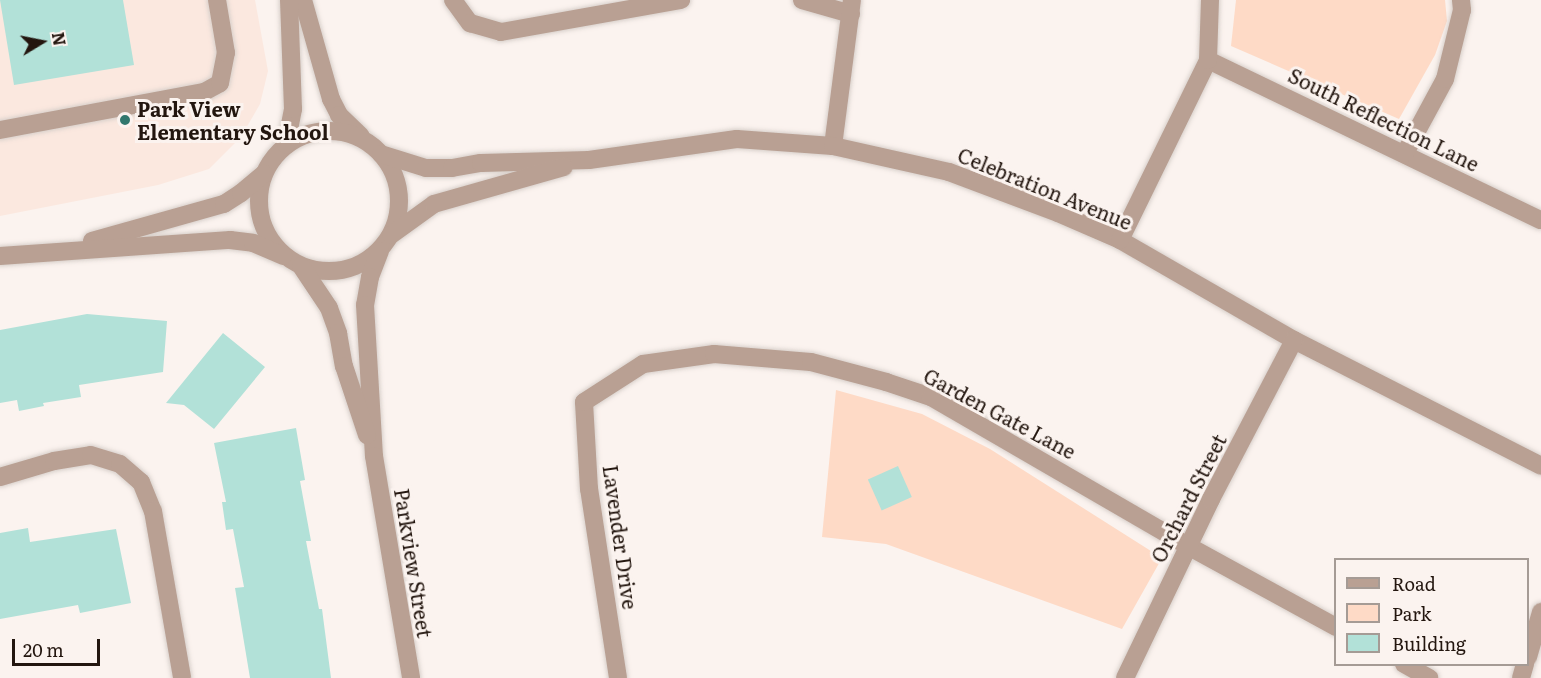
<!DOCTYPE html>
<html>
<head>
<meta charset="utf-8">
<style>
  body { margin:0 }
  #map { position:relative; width:1541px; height:678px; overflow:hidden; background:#fbf3ef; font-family:Literata,serif }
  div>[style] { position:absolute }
  .built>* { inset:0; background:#fbe8df }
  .green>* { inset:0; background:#fedac6 }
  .building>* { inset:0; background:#b2e1d8; transform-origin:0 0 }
  .roads { filter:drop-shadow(0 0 2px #d8d0cb) drop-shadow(0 0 2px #d8d0cb) }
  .minor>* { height:18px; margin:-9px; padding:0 9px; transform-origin:9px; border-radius:9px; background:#b9a093 }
  .minor>.ring { margin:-9px; padding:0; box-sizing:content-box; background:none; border:18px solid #b9a093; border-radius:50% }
  .dots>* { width:16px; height:16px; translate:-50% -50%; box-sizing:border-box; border:3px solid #fbf3ef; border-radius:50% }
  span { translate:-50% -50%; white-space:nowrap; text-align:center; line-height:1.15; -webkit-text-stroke:6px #fbf3ef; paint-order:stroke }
  .poi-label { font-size:20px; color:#23160f; font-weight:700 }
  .left { translate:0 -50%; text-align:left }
  .street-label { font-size:20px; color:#23160f }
  .legend { position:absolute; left:1334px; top:558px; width:195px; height:108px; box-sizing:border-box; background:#fbf3ef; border:2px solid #a59b95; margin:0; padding:8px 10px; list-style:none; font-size:18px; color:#23160f }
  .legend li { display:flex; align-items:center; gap:12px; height:30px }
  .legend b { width:30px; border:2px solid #a59b95 }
  .north { position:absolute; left:12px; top:12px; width:60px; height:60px; -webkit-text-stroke:4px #fbf3ef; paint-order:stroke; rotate:80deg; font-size:16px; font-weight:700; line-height:24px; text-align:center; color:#23160f }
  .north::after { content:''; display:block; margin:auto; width:21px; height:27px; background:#23160f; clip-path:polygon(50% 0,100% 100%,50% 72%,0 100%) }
  .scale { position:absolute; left:12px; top:639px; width:88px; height:27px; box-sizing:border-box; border:3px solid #23160f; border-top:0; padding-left:8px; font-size:18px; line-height:21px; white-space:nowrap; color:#23160f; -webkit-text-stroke:4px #fbf3ef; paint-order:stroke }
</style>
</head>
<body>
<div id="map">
  <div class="built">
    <div style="clip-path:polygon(0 0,255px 0,268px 71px,260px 104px,241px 137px,209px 169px,158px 185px,0 216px)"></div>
  </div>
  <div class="green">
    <div style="clip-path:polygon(1236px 0,1445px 0,1447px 21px,1435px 55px,1399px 119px,1231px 46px)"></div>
    <div style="clip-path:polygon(836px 390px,922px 414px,990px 449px,1162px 558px,1122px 629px,886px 544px,822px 537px)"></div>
  </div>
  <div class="building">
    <div style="clip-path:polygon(0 0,123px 0,134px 65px,14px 85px)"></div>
    <div style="clip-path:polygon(87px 314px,167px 321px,163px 372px,79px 385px,81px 397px,43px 403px,44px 406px,19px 411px,17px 400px,0 403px,0 330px)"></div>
    <div style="clip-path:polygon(223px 333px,265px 367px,214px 429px,184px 405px,166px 403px)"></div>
    <div style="clip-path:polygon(296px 428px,305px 480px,300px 481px,311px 541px,306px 541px,319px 609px,322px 609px,331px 678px,250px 678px,235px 588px,244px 587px,233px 529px,226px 530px,222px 502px,226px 502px,214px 443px)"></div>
    <div style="left:898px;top:466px;width:34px;height:33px;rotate:66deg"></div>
    <div style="clip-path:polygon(28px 528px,30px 542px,116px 529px,131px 603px,80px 613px,78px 605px,0 619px,0 533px)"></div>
  </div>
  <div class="roads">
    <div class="minor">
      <div style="left:303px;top:0;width:103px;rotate:74.2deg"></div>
      <div style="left:331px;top:99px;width:18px;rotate:63deg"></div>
      <div style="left:339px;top:115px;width:30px;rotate:44deg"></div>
      <div style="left:453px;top:0;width:29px;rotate:54deg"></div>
      <div style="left:470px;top:23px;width:32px;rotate:16deg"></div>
      <div style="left:501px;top:32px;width:183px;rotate:-10.1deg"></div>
      <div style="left:802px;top:0;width:51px;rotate:15.9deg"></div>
      <div style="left:1208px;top:60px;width:369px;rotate:25.7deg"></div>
      <div style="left:0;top:130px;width:208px;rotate:-10.6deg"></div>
      <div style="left:204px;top:92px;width:18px;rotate:-29deg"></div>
      <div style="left:220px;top:83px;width:31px;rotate:-79deg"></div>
      <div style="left:226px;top:53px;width:54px;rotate:-99.6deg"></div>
      <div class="ring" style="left:259px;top:131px;width:122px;height:122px"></div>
      <div style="left:286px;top:145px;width:37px;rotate:-79deg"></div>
      <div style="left:293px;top:109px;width:109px;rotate:-92.1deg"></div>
      <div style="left:833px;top:146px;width:147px;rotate:-82.6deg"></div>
      <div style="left:1405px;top:153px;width:84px;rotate:-61.6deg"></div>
      <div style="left:1445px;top:79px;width:71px;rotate:-76.2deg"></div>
      <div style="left:1462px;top:10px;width:10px;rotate:-96deg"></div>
      <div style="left:381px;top:154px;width:47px;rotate:17.3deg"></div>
      <div style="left:426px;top:168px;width:26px"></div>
      <div style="left:452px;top:168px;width:29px;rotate:-10deg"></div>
      <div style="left:481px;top:163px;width:108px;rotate:-1.6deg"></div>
      <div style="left:589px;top:160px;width:149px;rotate:-8.1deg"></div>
      <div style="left:737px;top:139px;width:96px;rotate:4.2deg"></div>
      <div style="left:833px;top:146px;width:119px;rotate:12.6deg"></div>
      <div style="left:949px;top:172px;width:116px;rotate:20.6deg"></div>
      <div style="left:1058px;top:213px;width:68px;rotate:23.5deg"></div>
      <div style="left:1120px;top:240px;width:201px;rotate:29.9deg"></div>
      <div style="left:1294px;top:340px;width:277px;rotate:27deg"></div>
      <div style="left:391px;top:235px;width:53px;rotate:-35.8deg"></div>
      <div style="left:434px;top:204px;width:135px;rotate:-15.9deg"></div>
      <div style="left:1120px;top:240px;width:200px;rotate:-63.9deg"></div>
      <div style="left:1208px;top:60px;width:60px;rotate:-88.1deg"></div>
      <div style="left:92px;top:241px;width:137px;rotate:-15.7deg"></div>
      <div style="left:224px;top:204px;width:20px;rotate:-33deg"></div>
      <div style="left:241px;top:193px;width:30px;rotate:-40deg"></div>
      <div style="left:380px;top:251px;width:28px;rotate:111deg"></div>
      <div style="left:370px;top:277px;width:28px;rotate:100deg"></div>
      <div style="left:365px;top:305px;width:151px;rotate:86.6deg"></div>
      <div style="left:374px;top:456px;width:225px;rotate:80.5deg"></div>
      <div style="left:0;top:256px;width:231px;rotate:-4deg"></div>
      <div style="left:230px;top:240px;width:23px;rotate:7deg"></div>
      <div style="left:253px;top:243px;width:33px;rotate:23deg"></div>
      <div style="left:301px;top:266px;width:50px;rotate:56.3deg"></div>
      <div style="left:329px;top:308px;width:27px;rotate:70deg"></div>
      <div style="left:338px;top:333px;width:34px;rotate:80deg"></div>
      <div style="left:344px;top:366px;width:73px;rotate:71.6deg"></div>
      <div style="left:0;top:477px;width:56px;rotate:-16.5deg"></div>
      <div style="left:54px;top:461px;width:37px;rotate:-9deg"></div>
      <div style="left:91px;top:455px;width:30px;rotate:17deg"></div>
      <div style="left:120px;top:464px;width:28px;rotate:41deg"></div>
      <div style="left:141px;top:482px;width:31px;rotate:68deg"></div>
      <div style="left:153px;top:511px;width:169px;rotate:80.1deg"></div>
      <div style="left:1528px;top:657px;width:47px;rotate:-73.9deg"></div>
      <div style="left:1404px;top:664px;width:29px;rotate:29deg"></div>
      <div style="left:618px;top:678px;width:191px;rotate:-98.7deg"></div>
      <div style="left:589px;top:489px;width:87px;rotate:-93.3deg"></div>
      <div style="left:584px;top:402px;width:70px;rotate:-32.8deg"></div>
      <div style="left:643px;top:364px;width:72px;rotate:-8deg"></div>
      <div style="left:714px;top:354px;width:97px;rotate:4.7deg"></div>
      <div style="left:811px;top:362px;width:78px;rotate:14.9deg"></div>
      <div style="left:886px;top:382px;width:47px;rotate:18.4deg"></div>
      <div style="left:931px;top:397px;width:297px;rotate:30.1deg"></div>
      <div style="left:1188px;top:546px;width:169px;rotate:28.7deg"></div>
      <div style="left:1125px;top:678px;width:199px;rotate:-64.3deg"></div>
      <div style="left:1211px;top:499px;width:179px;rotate:-62.4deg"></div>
      <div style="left:1521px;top:678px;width:15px;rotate:-74deg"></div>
    </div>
  </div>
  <div class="dots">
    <div style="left:125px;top:120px;background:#31776d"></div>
  </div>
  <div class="poi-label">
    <span class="left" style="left:137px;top:120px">Park View<br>Elementary School</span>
  </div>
  <div class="street-label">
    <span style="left:1384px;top:119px;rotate:26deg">South Reflection Lane</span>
    <span style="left:1045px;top:188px;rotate:22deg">Celebration Avenue</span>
    <span style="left:1000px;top:413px;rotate:28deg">Garden Gate Lane</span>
    <span style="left:1188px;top:498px;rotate:-63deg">Orchard Street</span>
    <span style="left:621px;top:537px;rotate:82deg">Lavender Drive</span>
    <span style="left:414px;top:563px;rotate:81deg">Parkview Street</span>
  </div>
  <ul class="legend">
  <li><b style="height:8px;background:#b9a093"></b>Road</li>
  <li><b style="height:16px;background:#fedac6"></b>Park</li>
  <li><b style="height:16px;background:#b2e1d8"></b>Building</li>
  </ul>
  <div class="north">N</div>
  <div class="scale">20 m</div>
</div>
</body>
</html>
